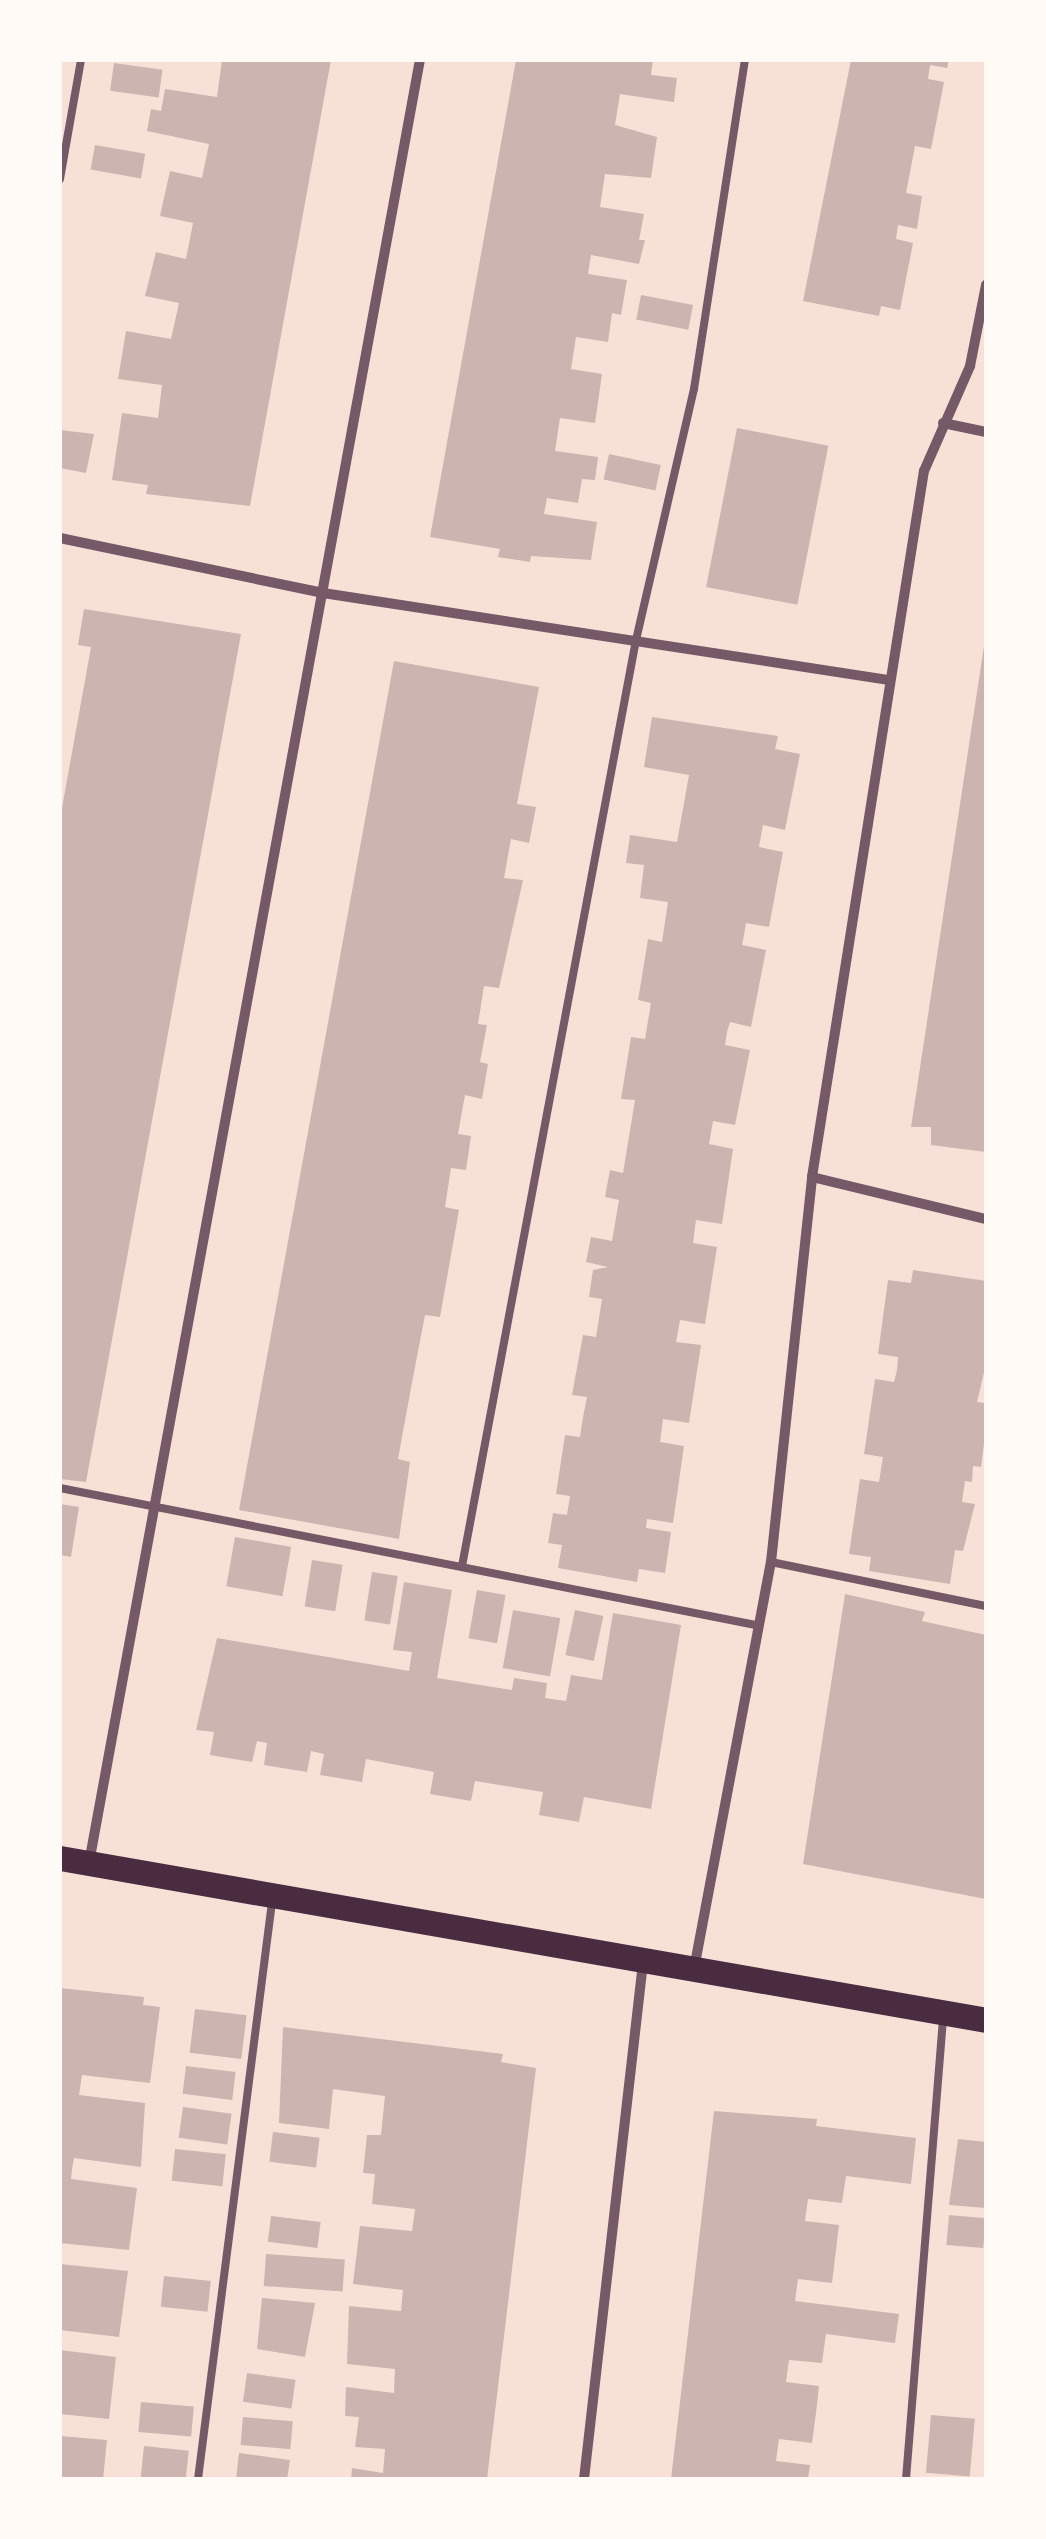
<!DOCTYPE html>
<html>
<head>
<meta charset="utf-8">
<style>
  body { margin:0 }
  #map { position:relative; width:1046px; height:2539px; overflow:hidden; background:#f7e1d7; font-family:"Fira Sans",sans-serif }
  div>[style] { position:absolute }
  .building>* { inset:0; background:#ccb4b1; transform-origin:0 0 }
  .service>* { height:8px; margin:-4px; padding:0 4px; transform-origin:4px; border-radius:4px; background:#755966 }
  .minor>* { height:10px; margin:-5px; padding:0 5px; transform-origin:5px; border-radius:5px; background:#755966 }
  .primary>* { height:25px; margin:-12.5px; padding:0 12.5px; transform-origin:12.5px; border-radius:12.5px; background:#4a2c40 }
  span { translate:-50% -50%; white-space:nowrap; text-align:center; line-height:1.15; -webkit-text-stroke:8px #fffaf5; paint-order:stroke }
  .frame { position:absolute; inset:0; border:62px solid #fffaf5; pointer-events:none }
</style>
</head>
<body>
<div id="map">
  <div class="building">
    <div style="clip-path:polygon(222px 60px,331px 60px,250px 506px,146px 494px,148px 485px,112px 480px,122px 413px,158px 418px,162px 385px,118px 379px,126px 331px,171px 339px,179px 303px,145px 296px,156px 252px,186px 259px,193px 223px,160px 216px,170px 171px,202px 178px,209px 144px,147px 131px,151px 109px,161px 111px,165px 89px,217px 97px)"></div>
    <div style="clip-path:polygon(516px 60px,653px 60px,651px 75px,677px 78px,674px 102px,620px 94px,615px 125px,657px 137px,651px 178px,605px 174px,600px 207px,644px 214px,639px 240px,645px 240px,639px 264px,591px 255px,588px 274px,627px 280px,621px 315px,612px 313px,608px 342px,576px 337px,571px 369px,602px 374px,595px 423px,560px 418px,555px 451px,598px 457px,595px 480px,582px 479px,578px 503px,547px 498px,544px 514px,597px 522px,591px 560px,531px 556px,530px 562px,498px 557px,500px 549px,430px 537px)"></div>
    <div style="clip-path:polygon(851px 60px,949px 60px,947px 68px,930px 65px,928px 79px,944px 82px,931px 149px,915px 146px,906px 193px,922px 196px,917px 229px,898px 225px,896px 239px,913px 243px,900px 310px,881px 306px,879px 316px,803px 301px)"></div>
    <div style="left:114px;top:63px;width:49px;height:28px;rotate:8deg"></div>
    <div style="left:95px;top:145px;width:51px;height:25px;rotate:10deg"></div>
    <div style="left:641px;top:295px;width:53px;height:25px;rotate:11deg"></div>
    <div style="left:737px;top:428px;width:93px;height:162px;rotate:11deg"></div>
    <div style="clip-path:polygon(60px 430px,94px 434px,86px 473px,60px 468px)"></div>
    <div style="left:609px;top:454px;width:53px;height:26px;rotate:12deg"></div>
    <div style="clip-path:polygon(84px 609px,241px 634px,86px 1482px,60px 1479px,60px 819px,91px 647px,78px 645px)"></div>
    <div style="clip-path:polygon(984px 646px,986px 647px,986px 1152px,931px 1145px,931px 1127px,911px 1127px)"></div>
    <div style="clip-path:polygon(394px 661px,539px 687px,517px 804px,536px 807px,529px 843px,511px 839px,504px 878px,523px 880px,499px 988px,484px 986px,478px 1024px,487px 1025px,480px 1062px,488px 1064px,482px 1099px,465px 1095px,458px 1134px,471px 1136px,466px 1170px,451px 1168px,445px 1207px,459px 1210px,440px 1317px,425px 1315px,411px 1388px,398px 1459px,410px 1462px,399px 1539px,239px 1510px)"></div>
    <div style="clip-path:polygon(652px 717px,778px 736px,775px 749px,800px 754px,785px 830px,763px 825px,759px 847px,783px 852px,769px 927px,746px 923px,744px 935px,742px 945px,766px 950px,751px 1027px,730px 1022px,727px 1032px,725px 1045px,750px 1050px,735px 1125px,713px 1121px,709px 1144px,733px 1149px,722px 1224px,696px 1220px,693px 1243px,717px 1247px,705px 1324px,680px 1320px,676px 1342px,701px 1345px,689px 1423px,663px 1419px,660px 1442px,684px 1446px,673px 1523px,647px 1519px,646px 1528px,671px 1532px,665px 1573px,639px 1569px,637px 1582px,558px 1568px,562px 1545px,548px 1543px,553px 1513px,567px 1515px,570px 1496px,556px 1494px,565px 1435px,580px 1437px,583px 1417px,587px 1397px,572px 1395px,583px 1335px,596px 1337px,602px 1299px,589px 1297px,593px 1270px,608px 1267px,586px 1262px,591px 1237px,612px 1241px,619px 1200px,605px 1197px,610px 1170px,623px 1173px,635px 1100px,621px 1099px,631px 1037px,645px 1039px,651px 1003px,638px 1000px,643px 970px,648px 939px,662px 942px,668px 902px,640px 898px,644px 865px,626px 863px,630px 835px,677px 842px,689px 775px,644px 767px)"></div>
    <div style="clip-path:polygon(913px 1270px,986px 1281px,986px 1364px,977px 1402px,986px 1403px,986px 1428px,981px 1467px,973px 1466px,972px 1482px,965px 1481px,962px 1502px,975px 1504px,963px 1551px,955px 1550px,950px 1584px,869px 1571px,871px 1557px,849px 1554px,860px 1479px,879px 1482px,881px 1469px,883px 1457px,864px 1454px,875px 1379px,894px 1382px,897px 1370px,898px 1357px,878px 1354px,888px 1280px,911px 1283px)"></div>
    <div style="clip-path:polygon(60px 1504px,79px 1507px,71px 1557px,60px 1555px)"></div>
    <div style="left:235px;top:1537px;width:57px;height:50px;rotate:10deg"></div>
    <div style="left:312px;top:1560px;width:31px;height:47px;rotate:9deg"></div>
    <div style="left:372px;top:1572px;width:26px;height:49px;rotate:9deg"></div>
    <div style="clip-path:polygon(404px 1582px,452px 1590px,437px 1678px,512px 1690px,514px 1678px,547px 1683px,545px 1698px,566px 1701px,571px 1675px,602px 1680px,613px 1613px,681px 1625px,651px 1809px,584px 1797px,579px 1822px,539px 1815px,543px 1792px,475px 1781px,471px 1801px,430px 1794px,434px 1772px,366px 1759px,362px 1782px,320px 1775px,324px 1754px,311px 1751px,307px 1772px,264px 1765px,267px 1743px,257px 1741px,252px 1762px,210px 1755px,214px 1732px,196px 1730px,217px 1638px,409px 1671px,412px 1652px,393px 1650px)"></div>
    <div style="left:477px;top:1590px;width:29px;height:49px;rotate:10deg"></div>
    <div style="clip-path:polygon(845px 1594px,925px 1612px,922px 1621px,986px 1635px,986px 1899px,803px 1864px)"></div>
    <div style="left:513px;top:1610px;width:48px;height:59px;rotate:10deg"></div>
    <div style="left:575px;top:1610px;width:29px;height:46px;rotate:12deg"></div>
    <div style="clip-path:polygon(60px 1988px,144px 1997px,143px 2005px,160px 2007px,150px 2083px,82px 2075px,79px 2095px,145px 2103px,141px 2167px,74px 2158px,72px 2169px,71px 2179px,137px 2188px,129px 2250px,60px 2243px)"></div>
    <div style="left:195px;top:2009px;width:52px;height:44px;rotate:7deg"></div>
    <div style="clip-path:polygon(283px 2027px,503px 2054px,501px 2062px,536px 2068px,487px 2479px,351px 2479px,352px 2468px,383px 2473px,385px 2449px,355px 2447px,359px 2417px,345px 2416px,346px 2387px,394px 2393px,395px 2369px,347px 2364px,349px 2306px,401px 2311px,402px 2300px,403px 2290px,353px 2284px,360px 2226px,412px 2231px,415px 2209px,372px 2204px,375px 2174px,363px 2173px,367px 2135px,381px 2135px,385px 2096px,333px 2089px,329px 2129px,279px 2123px)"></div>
    <div style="left:186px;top:2066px;width:50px;height:28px;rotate:7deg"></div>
    <div style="left:183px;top:2107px;width:49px;height:31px;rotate:8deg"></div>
    <div style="clip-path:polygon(714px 2111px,817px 2119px,816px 2126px,916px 2138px,911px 2184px,846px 2176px,842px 2203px,808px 2199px,805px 2221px,839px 2225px,832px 2283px,798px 2279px,795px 2301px,899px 2314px,895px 2343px,826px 2334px,822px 2363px,789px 2360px,786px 2382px,819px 2386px,816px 2413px,812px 2443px,779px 2439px,776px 2461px,810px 2465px,808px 2479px,671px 2479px)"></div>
    <div style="left:273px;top:2132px;width:47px;height:30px;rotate:7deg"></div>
    <div style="clip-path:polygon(958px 2139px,986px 2142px,986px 2208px,949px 2205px)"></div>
    <div style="left:175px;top:2149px;width:51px;height:32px;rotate:6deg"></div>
    <div style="left:949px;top:2215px;width:37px;height:30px;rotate:5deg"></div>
    <div style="left:271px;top:2216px;width:50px;height:26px;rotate:7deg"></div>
    <div style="left:266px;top:2254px;width:79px;height:32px;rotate:4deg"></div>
    <div style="clip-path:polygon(60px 2264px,128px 2271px,119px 2337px,60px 2330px)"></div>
    <div style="left:164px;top:2276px;width:47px;height:31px;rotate:6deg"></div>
    <div style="clip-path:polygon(262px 2298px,315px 2303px,305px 2357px,257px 2349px)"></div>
    <div style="clip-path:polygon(60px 2350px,116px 2357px,109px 2419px,60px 2414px)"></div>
    <div style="left:247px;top:2373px;width:49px;height:29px;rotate:8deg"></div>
    <div style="left:141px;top:2402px;width:53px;height:30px;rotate:5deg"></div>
    <div style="left:931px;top:2415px;width:44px;height:58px;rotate:5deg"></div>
    <div style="left:243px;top:2417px;width:50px;height:28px;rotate:5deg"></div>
    <div style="clip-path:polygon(60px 2436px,107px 2440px,103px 2479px,60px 2479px)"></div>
    <div style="left:144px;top:2446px;width:45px;height:31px;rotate:6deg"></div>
    <div style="clip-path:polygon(239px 2453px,290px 2460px,287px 2479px,236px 2479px)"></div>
  </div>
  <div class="service">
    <div style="left:60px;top:179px;width:121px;rotate:-80deg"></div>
    <div style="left:60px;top:1488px;width:709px;rotate:11.14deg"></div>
    <div style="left:771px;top:1562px;width:219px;rotate:11.6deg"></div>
    <div style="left:462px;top:1566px;width:942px;rotate:-79.36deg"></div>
    <div style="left:636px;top:640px;width:258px;rotate:-77deg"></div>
    <div style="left:694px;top:389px;width:333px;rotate:-81.2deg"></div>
    <div style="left:198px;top:2479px;width:582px;rotate:-82.69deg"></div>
    <div style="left:906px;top:2479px;width:463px;rotate:-85.4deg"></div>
  </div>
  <div class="minor">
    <div style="left:943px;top:423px;width:44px;rotate:11.8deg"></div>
    <div style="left:60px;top:538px;width:269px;rotate:11.8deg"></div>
    <div style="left:323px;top:593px;width:573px;rotate:8.74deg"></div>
    <div style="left:812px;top:1177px;width:179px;rotate:13.6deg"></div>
    <div style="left:89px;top:1863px;width:1833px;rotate:-79.6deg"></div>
    <div style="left:694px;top:1969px;width:414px;rotate:-79.3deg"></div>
    <div style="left:771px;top:1562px;width:387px;rotate:-83.9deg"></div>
    <div style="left:812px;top:1177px;width:715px;rotate:-80.99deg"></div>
    <div style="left:924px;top:471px;width:115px;rotate:-66.3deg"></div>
    <div style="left:970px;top:366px;width:83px;rotate:-78.8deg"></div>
    <div style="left:584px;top:2479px;width:519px;rotate:-83.48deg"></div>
  </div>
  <div class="primary">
    <div style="left:60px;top:1858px;width:940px;rotate:9.92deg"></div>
  </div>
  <div class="frame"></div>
</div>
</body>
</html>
